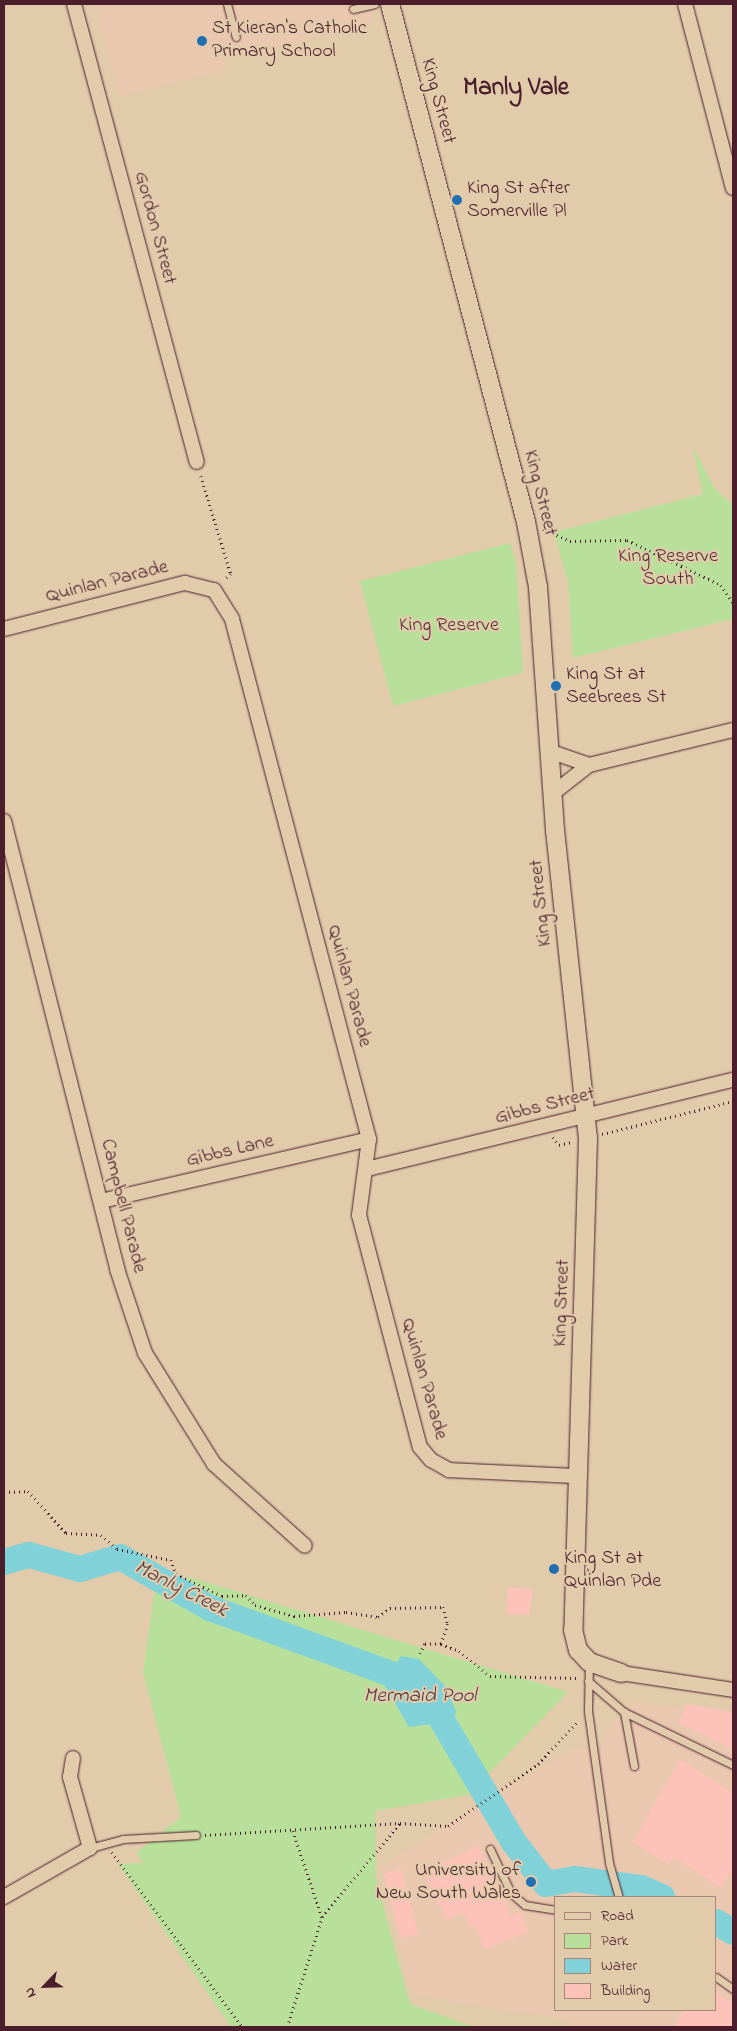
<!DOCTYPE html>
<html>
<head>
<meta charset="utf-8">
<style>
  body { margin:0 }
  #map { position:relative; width:737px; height:2031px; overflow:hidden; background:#e2cbab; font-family:"Indie Flower",sans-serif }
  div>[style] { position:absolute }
  .built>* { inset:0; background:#eac8af }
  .green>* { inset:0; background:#b9e09b }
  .water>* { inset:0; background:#81d2d8 }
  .river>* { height:26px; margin:-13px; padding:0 13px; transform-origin:13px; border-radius:13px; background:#81d2d8 }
  .building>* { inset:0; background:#fdc2b8; transform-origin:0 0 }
  .path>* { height:2.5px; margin-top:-1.25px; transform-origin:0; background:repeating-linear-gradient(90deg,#4a1f2b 0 1px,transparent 0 5px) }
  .roads { filter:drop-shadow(0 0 1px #4a1f2b) drop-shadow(0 0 1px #4a1f2b) }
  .service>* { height:7px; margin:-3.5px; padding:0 3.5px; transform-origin:3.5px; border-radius:3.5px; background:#e2cbab }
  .minor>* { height:14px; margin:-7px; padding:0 7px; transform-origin:7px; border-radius:7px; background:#e2cbab }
  .tertiary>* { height:18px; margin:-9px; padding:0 9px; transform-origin:9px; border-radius:9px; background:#e2cbab }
  .dots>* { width:14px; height:14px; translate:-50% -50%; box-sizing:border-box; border:2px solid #e2cbab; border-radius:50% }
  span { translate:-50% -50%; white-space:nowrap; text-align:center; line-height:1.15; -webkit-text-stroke:4px #e2cbab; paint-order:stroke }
  .poi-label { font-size:20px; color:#4a1f2b }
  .left { translate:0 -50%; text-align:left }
  .right { translate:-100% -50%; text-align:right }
  .street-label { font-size:20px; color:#4a1f2b }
  .park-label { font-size:20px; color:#553236 }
  .water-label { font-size:21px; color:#523a45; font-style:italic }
  .district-label { font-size:25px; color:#4a1f2b; font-weight:700 }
  .frame { position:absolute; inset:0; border:5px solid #4a1f2b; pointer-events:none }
  .legend { position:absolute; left:554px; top:1896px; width:162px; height:115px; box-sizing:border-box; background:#e2cbab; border:1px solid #a58678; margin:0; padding:6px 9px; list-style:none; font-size:15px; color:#4a1f2b }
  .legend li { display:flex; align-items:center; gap:10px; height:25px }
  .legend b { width:25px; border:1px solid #a58678 }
  .north { position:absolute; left:20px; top:1961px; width:50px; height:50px; -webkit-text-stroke:4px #e2cbab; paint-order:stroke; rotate:246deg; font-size:14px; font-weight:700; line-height:20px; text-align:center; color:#4a1f2b }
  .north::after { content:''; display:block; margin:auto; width:18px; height:22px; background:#4a1f2b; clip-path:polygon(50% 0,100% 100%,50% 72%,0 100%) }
</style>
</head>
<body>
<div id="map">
  <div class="built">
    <div style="clip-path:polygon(96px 4px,369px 4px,374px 22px,224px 60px,226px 70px,119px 96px)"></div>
    <div style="clip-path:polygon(evenodd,634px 1702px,733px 1712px,733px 2027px,572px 2027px,558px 2018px,413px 1995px,380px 1867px,577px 1746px,599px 1752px,608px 1728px,634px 1702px,556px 1897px,716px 1897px,716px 2010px,556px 2010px,556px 1897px)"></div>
  </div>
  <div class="green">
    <div style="clip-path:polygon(692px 445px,715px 489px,733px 505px,733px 619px,573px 658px,568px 582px,554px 532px,703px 494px)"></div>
    <div style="clip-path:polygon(510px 543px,516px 563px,523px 673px,393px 706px,360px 581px)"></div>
    <div style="clip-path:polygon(189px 1577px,568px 1692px,468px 1795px,375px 1811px,376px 1879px,410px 2004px,474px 2027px,231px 2027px,118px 1864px,144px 1863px,136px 1853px,181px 1817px,143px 1672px,154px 1594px)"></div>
  </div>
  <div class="water">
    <div style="clip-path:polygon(401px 1656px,419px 1659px,445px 1686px,456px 1711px,454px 1721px,409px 1727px,383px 1683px)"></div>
  </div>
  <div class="river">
    <div style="left:4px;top:1562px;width:26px;rotate:-16deg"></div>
    <div style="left:29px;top:1555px;width:53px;rotate:15.4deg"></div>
    <div style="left:80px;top:1569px;width:42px;rotate:-16.7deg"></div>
    <div style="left:120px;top:1557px;width:103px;rotate:29.5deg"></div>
    <div style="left:210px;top:1608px;width:216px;rotate:20deg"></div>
    <div style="left:413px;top:1682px;width:30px;rotate:49deg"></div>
    <div style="left:433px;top:1705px;width:158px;rotate:59.5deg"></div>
    <div style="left:513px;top:1841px;width:54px;rotate:52.5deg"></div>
    <div style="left:546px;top:1884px;width:29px;rotate:-10deg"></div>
    <div style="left:575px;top:1879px;width:67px;rotate:7.8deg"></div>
    <div style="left:641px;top:1888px;width:23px;rotate:23deg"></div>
    <div style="left:716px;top:1922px;width:20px;rotate:30deg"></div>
  </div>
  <div class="building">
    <div style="clip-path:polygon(508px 1587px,533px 1590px,529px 1615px,507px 1614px)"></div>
    <div style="clip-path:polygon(687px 1704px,733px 1712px,733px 1750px,679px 1723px)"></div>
    <div style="clip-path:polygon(680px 1759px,733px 1793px,733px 1869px,721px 1888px,673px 1857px,668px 1864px,633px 1842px)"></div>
    <div style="clip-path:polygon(478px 1846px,511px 1916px,521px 1912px,528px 1932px,484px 1949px,475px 1925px,470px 1928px,463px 1912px,447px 1920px,423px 1872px)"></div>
    <div style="left:401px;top:1869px;width:67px;height:18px;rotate:75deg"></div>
    <div style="clip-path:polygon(716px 1992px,733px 2004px,733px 2027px,674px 2027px,685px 2010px,716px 2010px)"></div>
  </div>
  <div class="path">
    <div style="left:201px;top:476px;width:102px;rotate:73deg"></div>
    <div style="left:231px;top:574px;width:9px;rotate:139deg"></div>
    <div style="left:543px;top:529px;width:30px;rotate:24deg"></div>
    <div style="left:570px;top:541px;width:57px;rotate:-1deg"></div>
    <div style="left:627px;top:540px;width:104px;rotate:25.6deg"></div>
    <div style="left:721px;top:585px;width:21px;rotate:55deg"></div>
    <div style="left:602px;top:1134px;width:135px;rotate:-14.1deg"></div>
    <div style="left:553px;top:1137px;width:10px;rotate:53deg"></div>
    <div style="left:559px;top:1145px;width:13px;rotate:-13deg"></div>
    <div style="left:4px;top:1492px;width:24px;rotate:-2deg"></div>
    <div style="left:28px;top:1491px;width:57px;rotate:47.9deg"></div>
    <div style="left:66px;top:1533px;width:35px;rotate:3deg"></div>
    <div style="left:101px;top:1535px;width:21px;rotate:41deg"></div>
    <div style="left:117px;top:1549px;width:55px;rotate:11.5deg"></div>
    <div style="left:171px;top:1560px;width:15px;rotate:70deg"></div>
    <div style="left:176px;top:1574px;width:51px;rotate:25.6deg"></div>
    <div style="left:222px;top:1596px;width:24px;rotate:-2deg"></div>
    <div style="left:246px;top:1595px;width:13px;rotate:48deg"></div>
    <div style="left:255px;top:1605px;width:41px;rotate:15.8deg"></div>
    <div style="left:294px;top:1616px;width:52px;rotate:-4.4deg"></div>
    <div style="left:346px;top:1612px;width:32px;rotate:9deg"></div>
    <div style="left:378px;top:1617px;width:15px;rotate:-37deg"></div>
    <div style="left:390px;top:1608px;width:53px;rotate:-1.1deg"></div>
    <div style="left:443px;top:1607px;width:18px;rotate:74deg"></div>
    <div style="left:448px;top:1624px;width:21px;rotate:109deg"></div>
    <div style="left:441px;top:1644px;width:16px;rotate:180deg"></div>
    <div style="left:425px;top:1644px;width:11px;rotate:117deg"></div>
    <div style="left:441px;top:1644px;width:19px;rotate:21deg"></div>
    <div style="left:459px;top:1651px;width:40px;rotate:39deg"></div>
    <div style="left:490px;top:1676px;width:89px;rotate:1.3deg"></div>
    <div style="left:293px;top:1831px;width:91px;rotate:71.4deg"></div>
    <div style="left:205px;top:1835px;width:195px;rotate:-3.5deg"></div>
    <div style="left:400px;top:1823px;width:48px;rotate:3.6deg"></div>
    <div style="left:448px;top:1826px;width:109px;rotate:-34.6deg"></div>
    <div style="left:538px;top:1764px;width:59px;rotate:-47.1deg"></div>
    <div style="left:112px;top:1852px;width:219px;rotate:53.2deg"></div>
    <div style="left:287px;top:2027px;width:115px;rotate:-72.3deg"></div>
    <div style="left:322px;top:1917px;width:122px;rotate:-50.3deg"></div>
  </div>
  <div class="roads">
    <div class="service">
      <div style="left:227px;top:4px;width:34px;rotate:75deg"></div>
      <div style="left:353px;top:9px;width:22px;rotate:-13deg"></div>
      <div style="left:589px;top:1663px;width:48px;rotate:91.2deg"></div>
      <div style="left:588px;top:1711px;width:153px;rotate:82.1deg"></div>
      <div style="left:609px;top:1863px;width:35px;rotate:74deg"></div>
      <div style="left:588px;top:1681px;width:48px;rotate:40.7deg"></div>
      <div style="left:624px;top:1712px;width:121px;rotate:25.9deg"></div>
      <div style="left:624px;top:1712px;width:55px;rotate:79.5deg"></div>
      <div style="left:90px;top:1848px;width:34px;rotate:-15deg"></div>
      <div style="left:123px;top:1839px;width:73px;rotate:-3.1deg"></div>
      <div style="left:490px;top:1849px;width:49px;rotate:64.5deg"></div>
      <div style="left:511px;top:1893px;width:18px;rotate:41deg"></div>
      <div style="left:525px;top:1905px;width:31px;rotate:9deg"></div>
      <div style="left:716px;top:1977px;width:21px;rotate:35deg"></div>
    </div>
    <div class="minor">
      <div style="left:74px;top:4px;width:474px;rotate:75deg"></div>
      <div style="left:685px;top:4px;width:190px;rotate:75.4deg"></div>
      <div style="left:4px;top:629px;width:187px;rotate:-14.3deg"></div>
      <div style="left:185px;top:583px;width:30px;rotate:14deg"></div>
      <div style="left:214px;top:590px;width:34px;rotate:58deg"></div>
      <div style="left:232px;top:619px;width:538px;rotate:75.24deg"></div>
      <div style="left:369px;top:1139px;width:77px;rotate:97.5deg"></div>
      <div style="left:359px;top:1215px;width:240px;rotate:75.3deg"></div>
      <div style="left:420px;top:1447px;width:17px;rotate:50deg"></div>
      <div style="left:431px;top:1460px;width:21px;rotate:29deg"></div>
      <div style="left:449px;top:1470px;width:129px;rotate:2.7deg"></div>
      <div style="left:549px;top:751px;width:42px;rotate:19.3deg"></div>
      <div style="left:552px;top:794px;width:47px;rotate:-38.1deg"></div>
      <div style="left:589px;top:765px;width:148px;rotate:-13.7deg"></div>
      <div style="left:4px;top:821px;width:462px;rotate:75.8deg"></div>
      <div style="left:117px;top:1269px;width:89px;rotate:71.6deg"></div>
      <div style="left:145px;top:1353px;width:131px;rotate:58.1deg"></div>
      <div style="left:214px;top:1464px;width:122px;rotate:42deg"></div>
      <div style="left:367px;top:1169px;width:377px;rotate:-13.7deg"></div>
      <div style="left:101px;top:1201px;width:275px;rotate:-13deg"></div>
      <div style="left:621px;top:1673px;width:113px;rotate:8.6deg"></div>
      <div style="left:4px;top:1897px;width:99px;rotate:-29.7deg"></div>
      <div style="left:90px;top:1848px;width:74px;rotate:-105.7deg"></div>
      <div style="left:70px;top:1777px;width:19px;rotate:-81deg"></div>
    </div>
    <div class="tertiary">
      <div style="left:390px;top:4px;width:536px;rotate:75.29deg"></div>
      <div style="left:526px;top:522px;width:66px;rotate:79.5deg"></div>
      <div style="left:538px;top:587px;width:244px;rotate:86deg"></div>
      <div style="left:555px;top:830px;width:310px;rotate:83.9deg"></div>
      <div style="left:588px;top:1138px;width:492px;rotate:91.7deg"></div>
      <div style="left:573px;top:1630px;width:21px;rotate:76deg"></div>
      <div style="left:578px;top:1650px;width:16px;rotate:47deg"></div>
      <div style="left:589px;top:1662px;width:34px;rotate:19deg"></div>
    </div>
  </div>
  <div class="dots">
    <div style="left:202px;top:41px;background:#1f6fb2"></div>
    <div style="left:457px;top:200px;background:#1f6fb2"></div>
    <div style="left:556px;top:686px;background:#1f6fb2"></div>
    <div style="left:554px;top:1569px;background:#1f6fb2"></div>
    <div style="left:531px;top:1882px;background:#1f6fb2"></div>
  </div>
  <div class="poi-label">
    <span class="left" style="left:212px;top:40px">St Kieran's Catholic<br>Primary School</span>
    <span class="left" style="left:467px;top:200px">King St after<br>Somerville Pl</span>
    <span class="left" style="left:566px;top:686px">King St at<br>Seebrees St</span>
    <span class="left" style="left:564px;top:1570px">King St at<br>Quinlan Pde</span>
    <span class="right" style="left:521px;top:1882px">University of<br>New South Wales</span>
  </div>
  <div class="street-label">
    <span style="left:438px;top:101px;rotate:75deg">King Street</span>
    <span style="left:155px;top:228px;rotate:75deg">Gordon Street</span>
    <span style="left:540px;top:493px;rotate:76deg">King Street</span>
    <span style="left:107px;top:582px;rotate:-14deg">Quinlan Parade</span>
    <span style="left:541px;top:903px;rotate:-96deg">King Street</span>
    <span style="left:349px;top:986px;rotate:75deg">Quinlan Parade</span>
    <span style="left:545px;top:1106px;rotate:-14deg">Gibbs Street</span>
    <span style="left:230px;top:1151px;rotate:-13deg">Gibbs Lane</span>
    <span style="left:123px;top:1206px;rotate:76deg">Campbell Parade</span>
    <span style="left:562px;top:1303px;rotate:-88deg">King Street</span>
    <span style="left:424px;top:1379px;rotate:74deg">Quinlan Parade</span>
  </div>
  <div class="park-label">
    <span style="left:668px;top:568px">King Reserve<br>South</span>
    <span style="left:449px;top:625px">King Reserve</span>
  </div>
  <div class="water-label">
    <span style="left:181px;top:1589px;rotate:27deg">Manly Creek</span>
    <span style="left:420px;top:1696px">Mermaid Pool</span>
  </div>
  <div class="district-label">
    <span style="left:516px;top:88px">Manly Vale</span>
  </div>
  <div class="frame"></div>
  <ul class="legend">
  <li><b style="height:6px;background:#e2cbab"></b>Road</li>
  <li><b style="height:14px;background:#b9e09b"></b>Park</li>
  <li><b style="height:14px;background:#81d2d8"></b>Water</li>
  <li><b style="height:14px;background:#fdc2b8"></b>Building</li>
  </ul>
  <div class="north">N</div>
</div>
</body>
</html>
